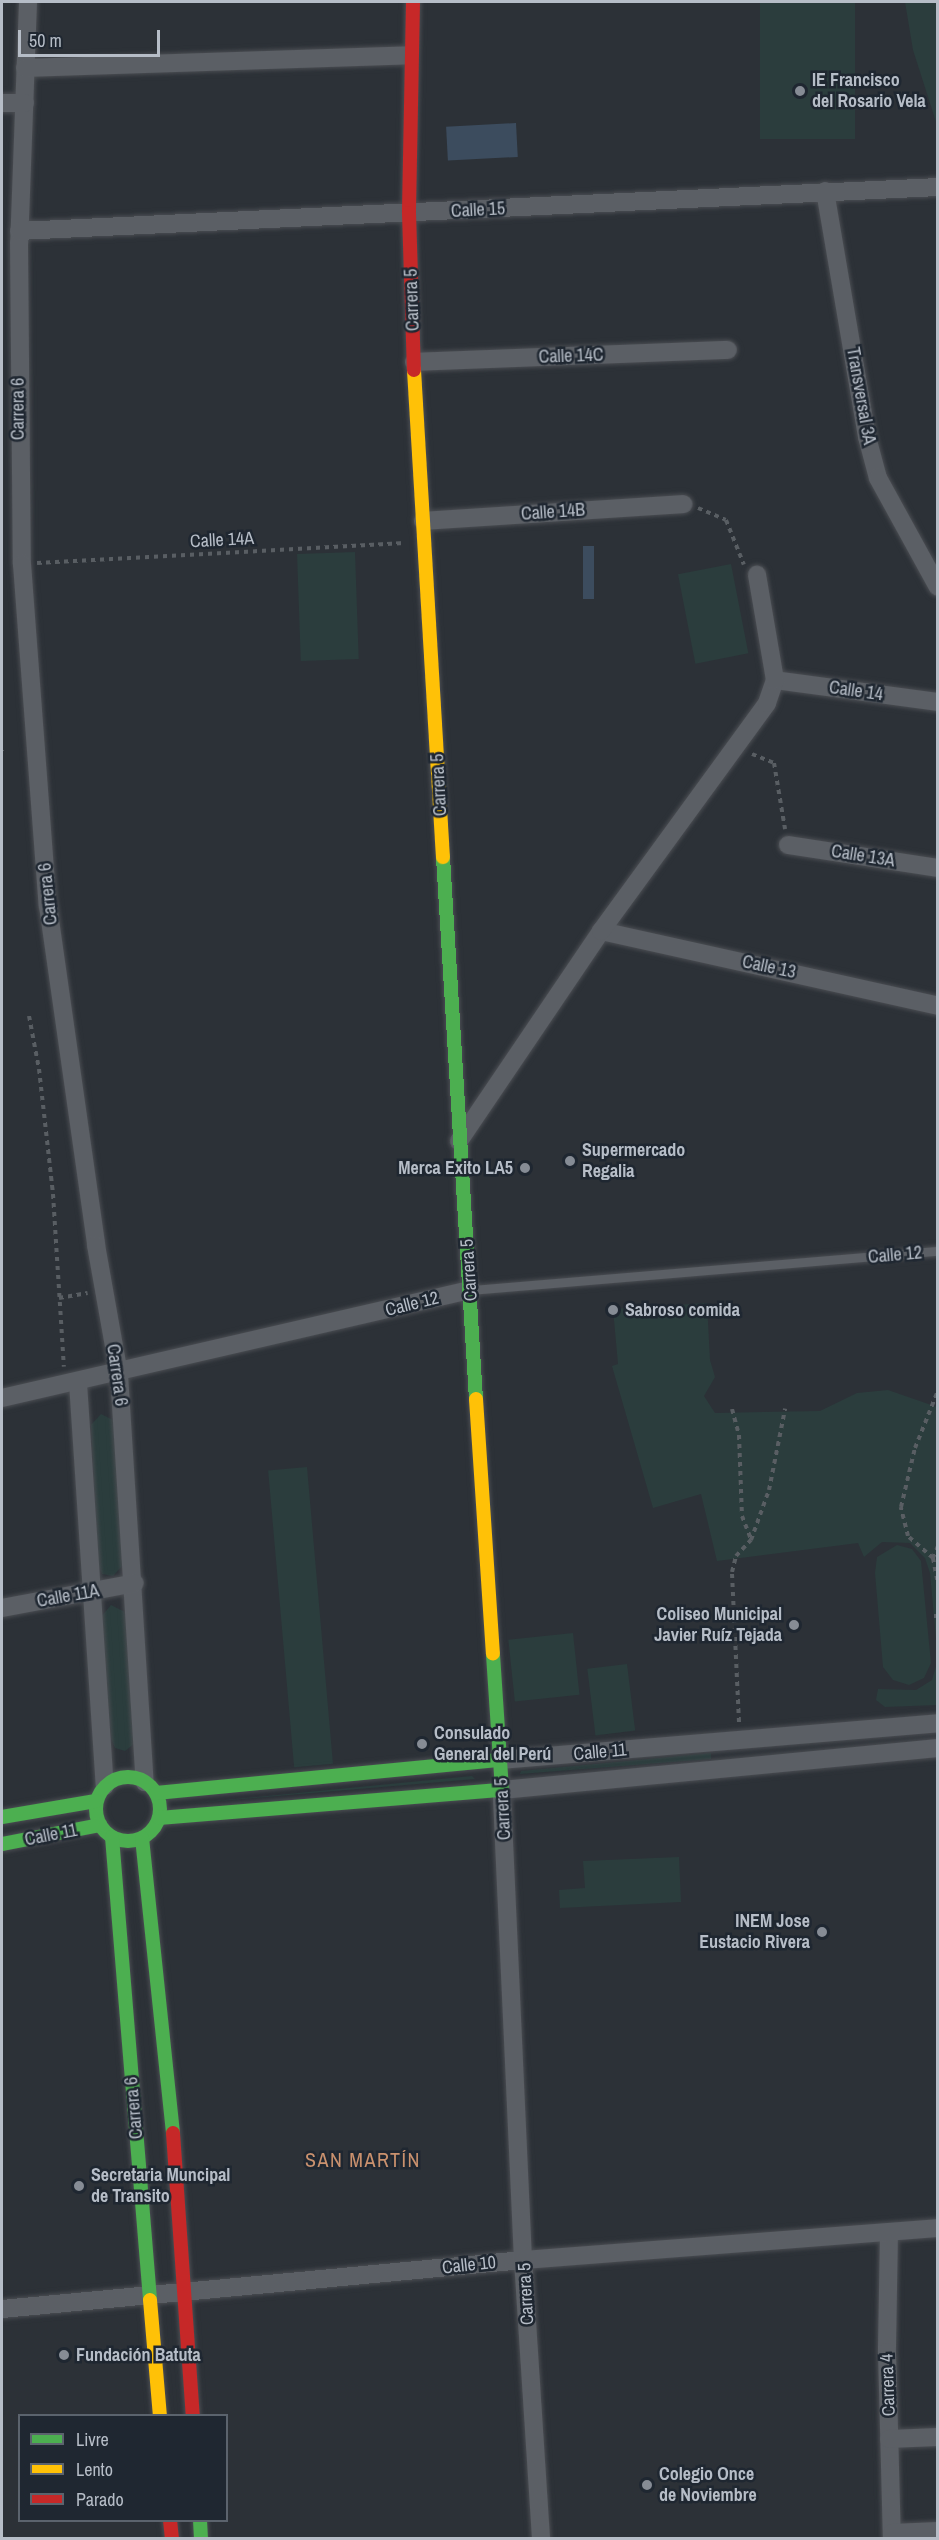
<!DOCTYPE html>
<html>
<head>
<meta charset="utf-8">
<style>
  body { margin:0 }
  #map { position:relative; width:939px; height:2540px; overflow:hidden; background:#2c3137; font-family:"Archivo Narrow",sans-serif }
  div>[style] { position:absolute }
  .green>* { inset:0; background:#2b3d3d; transform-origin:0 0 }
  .water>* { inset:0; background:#3c4c5e; transform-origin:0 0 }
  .path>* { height:4px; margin-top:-2px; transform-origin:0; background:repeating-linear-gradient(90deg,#595e63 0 4.5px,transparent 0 9px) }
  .roads { filter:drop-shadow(0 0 2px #4a4d52) drop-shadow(0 0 2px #4a4d52) }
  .lane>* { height:9px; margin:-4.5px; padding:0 4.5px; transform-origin:4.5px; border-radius:4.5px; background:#5b5f65 }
  .street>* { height:18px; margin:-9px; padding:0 9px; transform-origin:9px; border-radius:9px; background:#5b5f65 }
  .fast>* { height:14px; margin:-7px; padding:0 7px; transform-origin:7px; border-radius:7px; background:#4caf50 }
  .fast>.ring { margin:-7px; padding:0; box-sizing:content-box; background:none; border:14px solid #4caf50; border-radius:50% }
  .slow>* { height:14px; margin:-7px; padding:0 7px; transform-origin:7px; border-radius:7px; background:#ffc107 }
  .jam>* { height:14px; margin:-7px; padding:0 7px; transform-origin:7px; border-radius:7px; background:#c62828 }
  .dots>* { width:16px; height:16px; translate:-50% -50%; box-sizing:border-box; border:3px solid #1f2731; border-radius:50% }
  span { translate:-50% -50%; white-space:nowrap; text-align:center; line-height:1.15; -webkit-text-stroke:5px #1f2731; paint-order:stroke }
  .poi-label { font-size:18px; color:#b6bdc7; font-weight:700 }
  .left { translate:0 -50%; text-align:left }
  .right { translate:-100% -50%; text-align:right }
  .street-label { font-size:18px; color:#b6bdc7 }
  .neighbourhood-label { font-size:20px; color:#c9916e; letter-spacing:1.5px }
  .frame { position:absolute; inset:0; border:3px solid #b6bdc7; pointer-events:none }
  .legend { position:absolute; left:18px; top:2414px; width:210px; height:108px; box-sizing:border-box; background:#1f2731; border:2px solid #5b636d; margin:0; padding:8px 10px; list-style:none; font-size:18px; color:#b6bdc7 }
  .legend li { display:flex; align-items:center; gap:12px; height:30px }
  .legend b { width:30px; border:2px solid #5b636d }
  .scale { position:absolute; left:18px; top:30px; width:142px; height:27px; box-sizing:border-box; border:3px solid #b6bdc7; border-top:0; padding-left:8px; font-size:18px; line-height:21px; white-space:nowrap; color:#b6bdc7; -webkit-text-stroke:4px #1f2731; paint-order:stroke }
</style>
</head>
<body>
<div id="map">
  <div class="green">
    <div style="left:760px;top:2px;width:95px;height:137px"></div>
    <div style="clip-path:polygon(905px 2px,937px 2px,937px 125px,913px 50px)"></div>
    <div style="left:355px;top:552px;width:107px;height:58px;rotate:88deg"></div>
    <div style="left:731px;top:564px;width:91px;height:54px;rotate:79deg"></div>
    <div style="clip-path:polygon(707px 1303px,710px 1360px,715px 1377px,704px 1396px,715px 1413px,820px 1411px,857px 1393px,888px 1390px,937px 1407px,937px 1650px,930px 1573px,925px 1558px,910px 1543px,882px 1542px,864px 1557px,858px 1543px,717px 1561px,701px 1494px,653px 1508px,612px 1366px,618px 1364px,613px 1309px)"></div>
    <div style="clip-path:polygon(101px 1414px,115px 1421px,123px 1565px,113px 1576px,102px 1574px,98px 1564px,91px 1425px)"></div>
    <div style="left:307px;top:1467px;width:298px;height:39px;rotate:85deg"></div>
    <div style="clip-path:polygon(897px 1545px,912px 1549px,921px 1561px,931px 1663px,924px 1678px,909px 1685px,893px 1680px,883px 1667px,875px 1573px,877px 1557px)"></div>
    <div style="clip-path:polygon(111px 1605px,125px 1612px,134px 1744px,125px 1751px,115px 1748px,111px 1738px,101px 1617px)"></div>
    <div style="left:573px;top:1633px;width:62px;height:65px;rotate:84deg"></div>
    <div style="clip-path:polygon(937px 1663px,937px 1705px,885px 1707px,876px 1700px,878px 1689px,916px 1690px,932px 1680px)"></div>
    <div style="left:627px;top:1664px;width:67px;height:40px;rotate:83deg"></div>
    <div style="clip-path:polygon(711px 1753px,711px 1759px,520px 1774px,521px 1771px)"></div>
    <div style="clip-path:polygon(472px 1776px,475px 1779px,173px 1805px)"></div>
    <div style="clip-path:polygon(679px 1857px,681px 1902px,560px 1908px,559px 1890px,585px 1888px,583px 1861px)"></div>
  </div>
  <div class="water">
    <div style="left:516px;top:123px;width:34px;height:70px;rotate:87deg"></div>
    <div style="left:583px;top:546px;width:11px;height:53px"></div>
  </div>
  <div class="path">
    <div style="left:698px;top:508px;width:30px;rotate:23deg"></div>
    <div style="left:726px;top:520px;width:48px;rotate:68.2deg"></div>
    <div style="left:37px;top:563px;width:368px;rotate:-3.1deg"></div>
    <div style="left:2px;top:750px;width:1px;rotate:90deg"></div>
    <div style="left:752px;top:754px;width:24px;rotate:22deg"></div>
    <div style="left:774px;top:763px;width:67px;rotate:80.5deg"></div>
    <div style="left:29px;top:1016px;width:54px;rotate:79.3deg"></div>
    <div style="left:39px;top:1069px;width:126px;rotate:83.6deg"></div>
    <div style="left:53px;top:1194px;width:173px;rotate:86.4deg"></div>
    <div style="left:59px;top:1298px;width:29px;rotate:-10deg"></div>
    <div style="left:732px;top:1409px;width:27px;rotate:75deg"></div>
    <div style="left:739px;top:1435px;width:81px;rotate:87.9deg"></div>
    <div style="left:742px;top:1516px;width:25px;rotate:69deg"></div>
    <div style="left:938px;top:1546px;width:13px;rotate:113deg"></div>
    <div style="left:933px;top:1558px;width:26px;rotate:79deg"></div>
    <div style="left:933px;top:1558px;width:33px;rotate:-139deg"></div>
    <div style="left:908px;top:1536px;width:30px;rotate:-104deg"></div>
    <div style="left:901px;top:1507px;width:61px;rotate:-76.7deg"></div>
    <div style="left:915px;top:1448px;width:59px;rotate:-68.2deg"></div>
    <div style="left:934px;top:1616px;width:4px"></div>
    <div style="left:739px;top:1722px;width:150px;rotate:-92.7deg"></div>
    <div style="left:732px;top:1572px;width:16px;rotate:-76deg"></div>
    <div style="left:736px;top:1556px;width:22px;rotate:-47deg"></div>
    <div style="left:751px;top:1540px;width:53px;rotate:-70.2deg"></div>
    <div style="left:769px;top:1490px;width:83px;rotate:-78.8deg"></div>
  </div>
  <div class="roads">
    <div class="lane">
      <div style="left:471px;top:1290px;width:469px;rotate:-4.8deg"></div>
    </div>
    <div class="street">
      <div style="left:28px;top:2px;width:241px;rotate:92.1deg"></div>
      <div style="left:19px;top:243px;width:321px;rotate:89.5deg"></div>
      <div style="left:22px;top:564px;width:343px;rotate:85.7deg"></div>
      <div style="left:48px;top:906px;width:342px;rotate:81.9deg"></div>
      <div style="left:96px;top:1245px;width:131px;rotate:79.9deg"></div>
      <div style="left:119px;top:1374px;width:409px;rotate:86.4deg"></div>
      <div style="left:25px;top:68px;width:385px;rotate:-1.9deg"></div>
      <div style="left:2px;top:103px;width:23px"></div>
      <div style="left:825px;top:191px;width:250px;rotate:80.3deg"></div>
      <div style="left:867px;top:437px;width:42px;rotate:75deg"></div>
      <div style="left:878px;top:478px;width:124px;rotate:61.2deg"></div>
      <div style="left:19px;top:231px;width:920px;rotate:-2.74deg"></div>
      <div style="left:414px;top:362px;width:314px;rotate:-2.2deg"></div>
      <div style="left:423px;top:521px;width:261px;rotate:-3.7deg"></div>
      <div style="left:775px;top:680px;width:164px;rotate:7.7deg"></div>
      <div style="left:788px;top:845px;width:152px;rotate:8.7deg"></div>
      <div style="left:601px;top:931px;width:345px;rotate:12.5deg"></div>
      <div style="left:459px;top:1141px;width:254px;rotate:-55.9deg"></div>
      <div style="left:601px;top:931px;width:282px;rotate:-53.9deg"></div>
      <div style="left:767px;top:703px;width:24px;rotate:-71deg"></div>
      <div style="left:775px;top:680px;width:107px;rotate:-99.7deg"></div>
      <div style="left:78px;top:1383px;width:404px;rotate:86.2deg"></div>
      <div style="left:2px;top:1398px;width:481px;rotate:-13deg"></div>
      <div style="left:2px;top:1608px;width:135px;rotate:-10.6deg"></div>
      <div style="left:500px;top:1760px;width:440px;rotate:-4.8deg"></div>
      <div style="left:889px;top:2232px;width:120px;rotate:91deg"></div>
      <div style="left:887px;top:2352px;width:186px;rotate:88.5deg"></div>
      <div style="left:2px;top:2309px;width:523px;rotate:-5.37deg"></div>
      <div style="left:523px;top:2260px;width:416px;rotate:-4.4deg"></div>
      <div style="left:889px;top:2439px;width:49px;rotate:-2.3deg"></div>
      <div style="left:892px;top:2533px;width:46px;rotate:-2.5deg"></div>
      <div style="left:541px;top:2538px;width:279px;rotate:-93.7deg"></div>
      <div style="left:523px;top:2260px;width:470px;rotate:-92.6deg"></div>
      <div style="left:502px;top:1790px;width:438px;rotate:-5.5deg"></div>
    </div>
    <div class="fast">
      <div style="left:443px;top:857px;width:543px;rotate:86.52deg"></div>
      <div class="ring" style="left:96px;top:1777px;width:50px;height:50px"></div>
      <div style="left:156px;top:1793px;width:346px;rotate:-5.5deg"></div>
      <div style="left:2px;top:1817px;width:95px;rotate:-9.7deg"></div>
      <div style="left:159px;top:1818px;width:344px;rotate:-4.7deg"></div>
      <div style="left:502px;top:1790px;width:137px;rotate:-93.8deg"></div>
      <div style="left:112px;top:1837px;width:465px;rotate:85.3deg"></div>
      <div style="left:142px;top:1838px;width:297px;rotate:84deg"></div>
      <div style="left:2px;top:1844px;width:100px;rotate:-11deg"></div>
      <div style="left:200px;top:2520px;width:18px;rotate:87deg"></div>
    </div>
    <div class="slow">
      <div style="left:414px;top:370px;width:488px;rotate:86.6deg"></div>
      <div style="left:476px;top:1399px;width:255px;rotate:86.2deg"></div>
      <div style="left:150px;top:2300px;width:116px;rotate:85.1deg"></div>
    </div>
    <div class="jam">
      <div style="left:413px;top:2px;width:211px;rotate:91.1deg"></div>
      <div style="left:409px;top:213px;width:157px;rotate:88.2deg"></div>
      <div style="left:173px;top:2133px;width:284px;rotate:86deg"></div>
      <div style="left:170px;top:2520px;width:18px;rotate:84deg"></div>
    </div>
  </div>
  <div class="dots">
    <div style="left:800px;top:91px;background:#868c95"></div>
    <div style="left:570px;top:1161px;background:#868c95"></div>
    <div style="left:525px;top:1168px;background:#868c95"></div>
    <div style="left:613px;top:1310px;background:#868c95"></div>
    <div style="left:794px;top:1625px;background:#868c95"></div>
    <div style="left:422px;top:1744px;background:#868c95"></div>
    <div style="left:822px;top:1932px;background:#868c95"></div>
    <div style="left:79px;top:2186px;background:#868c95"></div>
    <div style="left:64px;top:2355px;background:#868c95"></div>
    <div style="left:647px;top:2485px;background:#868c95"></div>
  </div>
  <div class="poi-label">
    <span class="left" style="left:812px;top:91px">IE Francisco<br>del Rosario Vela</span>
    <span class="left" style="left:582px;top:1161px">Supermercado<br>Regalia</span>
    <span class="right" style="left:513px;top:1168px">Merca Exito LA5</span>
    <span class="left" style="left:625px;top:1310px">Sabroso comida</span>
    <span class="right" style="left:782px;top:1625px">Coliseo Municipal<br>Javier Ruíz Tejada</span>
    <span class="left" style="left:434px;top:1744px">Consulado<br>General del Perú</span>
    <span class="right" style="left:810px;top:1932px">INEM Jose<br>Eustacio Rivera</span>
    <span class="left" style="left:91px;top:2186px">Secretaria Muncipal<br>de Transito</span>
    <span class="left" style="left:76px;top:2355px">Fundación Batuta</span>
    <span class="left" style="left:659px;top:2485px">Colegio Once<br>de Noviembre</span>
  </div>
  <div class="street-label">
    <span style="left:478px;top:210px;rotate:-3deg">Calle 15</span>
    <span style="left:412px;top:300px;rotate:-92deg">Carrera 5</span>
    <span style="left:571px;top:356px;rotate:-2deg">Calle 14C</span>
    <span style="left:861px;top:396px;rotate:80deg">Transversal 3A</span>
    <span style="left:18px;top:409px;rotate:-90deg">Carrera 6</span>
    <span style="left:553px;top:512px;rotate:-4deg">Calle 14B</span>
    <span style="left:222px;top:540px;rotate:-3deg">Calle 14A</span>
    <span style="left:856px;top:691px;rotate:8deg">Calle 14</span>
    <span style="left:439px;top:785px;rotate:-93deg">Carrera 5</span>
    <span style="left:863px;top:856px;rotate:9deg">Calle 13A</span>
    <span style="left:48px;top:894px;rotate:-96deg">Carrera 6</span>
    <span style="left:769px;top:967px;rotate:12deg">Calle 13</span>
    <span style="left:895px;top:1255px;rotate:-5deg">Calle 12</span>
    <span style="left:469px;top:1270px;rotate:-94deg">Carrera 5</span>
    <span style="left:412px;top:1304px;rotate:-14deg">Calle 12</span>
    <span style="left:117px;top:1375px;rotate:82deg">Carrera 6</span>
    <span style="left:68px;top:1596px;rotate:-10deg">Calle 11A</span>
    <span style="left:600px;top:1752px;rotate:-5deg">Calle 11</span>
    <span style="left:503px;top:1809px;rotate:-93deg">Carrera 5</span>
    <span style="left:51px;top:1835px;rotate:-11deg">Calle 11</span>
    <span style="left:134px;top:2108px;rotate:-95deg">Carrera 6</span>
    <span style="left:469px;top:2265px;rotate:-6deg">Calle 10</span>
    <span style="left:526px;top:2294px;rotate:-93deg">Carrera 5</span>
    <span style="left:888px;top:2385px;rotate:-92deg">Carrera 4</span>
  </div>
  <div class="neighbourhood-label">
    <span style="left:363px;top:2159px">SAN MARTÍN</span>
  </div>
  <div class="frame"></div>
  <ul class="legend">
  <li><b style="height:8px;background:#4caf50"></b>Livre</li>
  <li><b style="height:8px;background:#ffc107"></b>Lento</li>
  <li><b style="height:8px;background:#c62828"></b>Parado</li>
  </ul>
  <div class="scale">50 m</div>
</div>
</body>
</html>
